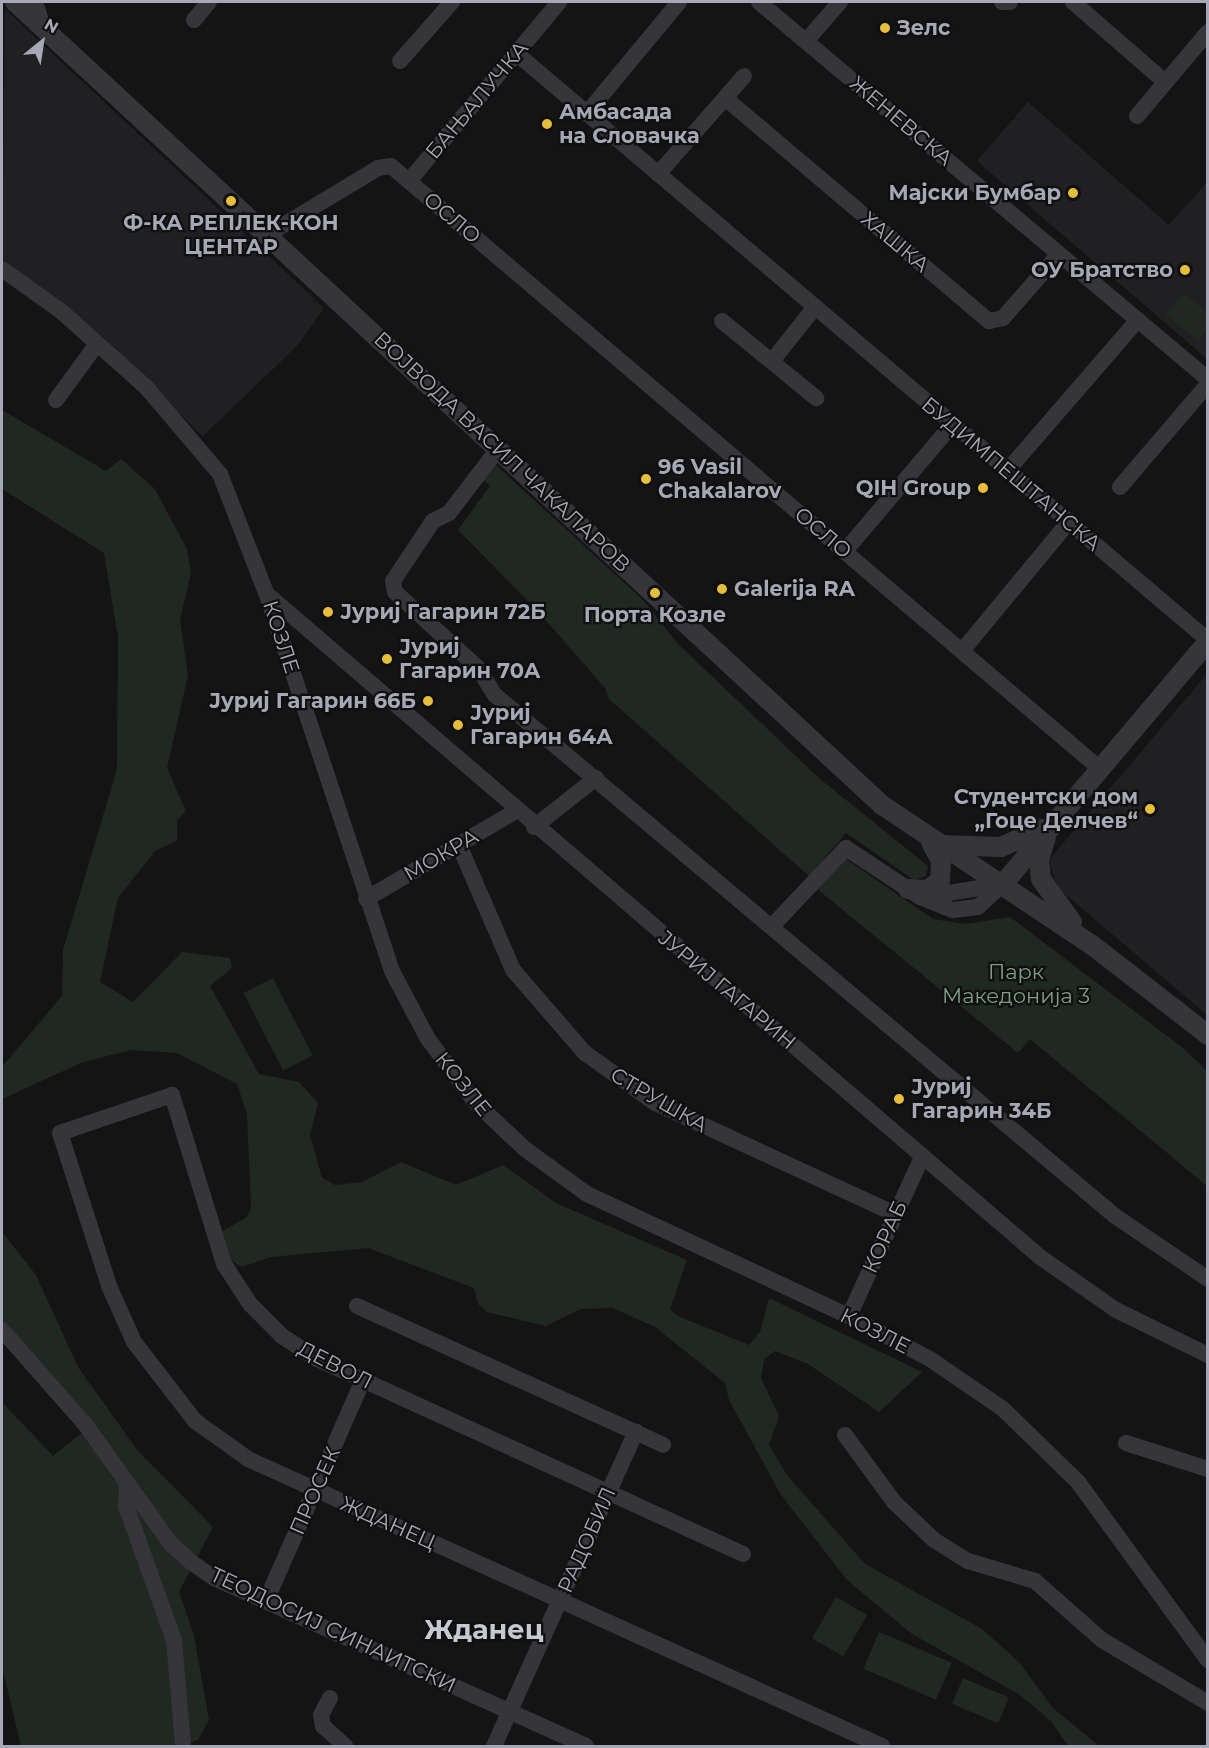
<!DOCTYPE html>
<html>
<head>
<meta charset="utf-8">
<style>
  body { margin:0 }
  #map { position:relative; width:1209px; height:1748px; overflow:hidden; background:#141415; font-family:Montserrat,sans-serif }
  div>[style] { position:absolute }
  .built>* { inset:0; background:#202022 }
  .green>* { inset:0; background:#202822; transform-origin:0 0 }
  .minor>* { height:16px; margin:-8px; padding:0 8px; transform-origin:8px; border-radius:8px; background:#35353a }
  .tertiary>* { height:20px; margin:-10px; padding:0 10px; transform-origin:10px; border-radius:10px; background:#35353a }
  .dots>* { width:16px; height:16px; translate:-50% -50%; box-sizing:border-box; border:3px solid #0f0f10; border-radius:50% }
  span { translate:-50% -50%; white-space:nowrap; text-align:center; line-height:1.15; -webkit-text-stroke:4.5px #0f0f10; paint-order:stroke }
  .poi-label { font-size:21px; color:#a6a9b5; font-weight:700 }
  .left { translate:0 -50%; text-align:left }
  .right { translate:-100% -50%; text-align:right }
  .street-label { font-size:21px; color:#a6a9b5 }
  .park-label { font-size:21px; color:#7e9f83 }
  .district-label { font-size:27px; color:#c7c9d1; font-weight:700 }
  .frame { position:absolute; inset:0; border:3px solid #a6a9b5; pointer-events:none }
  .north { position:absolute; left:12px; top:12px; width:60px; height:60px; -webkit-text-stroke:4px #0f0f10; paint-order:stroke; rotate:30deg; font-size:16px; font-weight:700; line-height:24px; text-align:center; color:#a6a9b5 }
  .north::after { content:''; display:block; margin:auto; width:21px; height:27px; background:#a6a9b5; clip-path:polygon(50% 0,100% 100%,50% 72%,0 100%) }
</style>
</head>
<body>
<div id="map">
  <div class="built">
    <div style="clip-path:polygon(5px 9px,324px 308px,298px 345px,203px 436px,83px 322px,2px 261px)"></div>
    <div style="clip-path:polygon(1028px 102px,1169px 225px,1207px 182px,1207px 359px,977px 161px)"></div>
    <div style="clip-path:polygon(1207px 674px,1207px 1015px,1057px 887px,1049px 860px)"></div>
  </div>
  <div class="green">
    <div style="clip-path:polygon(1184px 293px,1207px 313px,1207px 329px,1198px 341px,1166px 314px)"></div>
    <div style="clip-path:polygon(2px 410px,106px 471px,121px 459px,155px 489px,187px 549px,191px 573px,180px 620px,188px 675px,167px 768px,186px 811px,177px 820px,177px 841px,155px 851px,118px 898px,100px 982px,133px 1002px,182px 952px,230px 958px,232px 968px,210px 986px,259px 1074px,299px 1082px,318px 1103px,310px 1135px,322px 1178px,335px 1185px,362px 1182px,401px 1162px,456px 1185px,503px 1165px,556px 1203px,687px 1260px,670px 1309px,678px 1316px,749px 1345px,760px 1332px,769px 1298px,922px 1372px,879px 1412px,808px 1364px,775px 1351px,764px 1359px,761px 1378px,779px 1416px,769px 1445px,787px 1475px,865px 1564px,982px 1629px,1019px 1662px,1053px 1708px,1099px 1746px,1068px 1746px,1051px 1721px,1020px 1695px,912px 1634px,847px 1580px,781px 1495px,729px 1400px,725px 1383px,655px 1327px,613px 1308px,581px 1309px,546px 1326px,487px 1312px,478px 1304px,474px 1288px,368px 1248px,271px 1257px,242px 1267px,230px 1260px,221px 1232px,247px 1217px,251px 1208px,247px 1114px,237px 1084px,177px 1053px,131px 1050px,83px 1062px,2px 1099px,2px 1067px,62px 996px,63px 950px,117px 769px,118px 637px,104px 553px,2px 489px)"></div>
    <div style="clip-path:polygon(495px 464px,643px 600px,678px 644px,820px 779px,928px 866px,926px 876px,914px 880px,846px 833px,809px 876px,609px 699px,605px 688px,535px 608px,458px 530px,490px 486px,482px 478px)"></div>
    <div style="clip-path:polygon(846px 859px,933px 919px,965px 924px,1010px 917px,1183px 1048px,1207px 1071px,1207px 1186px,1030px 1039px,1018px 1053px,816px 888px)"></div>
    <div style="left:273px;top:978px;width:87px;height:33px;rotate:63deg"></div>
    <div style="clip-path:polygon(2px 1232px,36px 1275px,78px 1367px,138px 1451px,213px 1527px,179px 1592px,194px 1635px,209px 1720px,198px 1740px,176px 1746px,21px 1746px,2px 1666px,2px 1402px,53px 1456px,88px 1428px,2px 1330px)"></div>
    <div style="left:836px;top:1597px;width:36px;height:48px;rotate:30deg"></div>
    <div style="left:879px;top:1632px;width:79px;height:40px;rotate:23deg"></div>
    <div style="left:963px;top:1678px;width:50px;height:28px;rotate:23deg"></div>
  </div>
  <div class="minor">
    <div style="left:35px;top:2px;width:28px;rotate:72deg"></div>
    <div style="left:759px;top:2px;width:586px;rotate:40.02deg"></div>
    <div style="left:1002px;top:2px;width:8px"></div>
    <div style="left:1073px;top:2px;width:122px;rotate:41deg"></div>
    <div style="left:194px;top:20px;width:23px;rotate:-50deg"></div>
    <div style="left:806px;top:41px;width:52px;rotate:-48.9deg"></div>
    <div style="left:516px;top:53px;width:907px;rotate:40.31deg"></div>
    <div style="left:400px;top:61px;width:79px;rotate:-48.6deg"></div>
    <div style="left:725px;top:98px;width:29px;rotate:-49deg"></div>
    <div style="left:587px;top:113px;width:144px;rotate:-50.3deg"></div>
    <div style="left:1137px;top:116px;width:110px;rotate:-49.8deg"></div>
    <div style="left:658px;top:174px;width:101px;rotate:-48.6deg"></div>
    <div style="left:725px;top:98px;width:346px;rotate:40.2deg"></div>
    <div style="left:989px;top:321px;width:14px;rotate:-12deg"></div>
    <div style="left:1003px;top:318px;width:85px;rotate:-48.8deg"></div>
    <div style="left:409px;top:181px;width:234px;rotate:-50deg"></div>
    <div style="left:267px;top:235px;width:130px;rotate:-31.1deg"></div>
    <div style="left:378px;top:168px;width:13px;rotate:-9deg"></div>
    <div style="left:391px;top:166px;width:929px;rotate:40.37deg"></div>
    <div style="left:2px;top:269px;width:74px;rotate:35.6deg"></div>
    <div style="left:62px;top:312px;width:113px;rotate:41.8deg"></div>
    <div style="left:146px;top:387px;width:114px;rotate:49.6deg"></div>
    <div style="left:220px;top:474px;width:130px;rotate:68.8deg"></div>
    <div style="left:267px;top:595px;width:398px;rotate:71.6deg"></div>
    <div style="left:393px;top:973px;width:75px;rotate:62.1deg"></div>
    <div style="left:428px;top:1039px;width:80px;rotate:53.1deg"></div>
    <div style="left:476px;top:1103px;width:67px;rotate:43.2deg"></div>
    <div style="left:525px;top:1149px;width:77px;rotate:36deg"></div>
    <div style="left:587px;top:1194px;width:289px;rotate:25deg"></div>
    <div style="left:849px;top:1316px;width:92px;rotate:28deg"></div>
    <div style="left:930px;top:1359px;width:88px;rotate:34.4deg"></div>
    <div style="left:1003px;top:1409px;width:105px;rotate:44.2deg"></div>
    <div style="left:1078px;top:1482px;width:220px;rotate:53.9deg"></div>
    <div style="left:722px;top:321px;width:122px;rotate:39.3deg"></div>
    <div style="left:772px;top:361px;width:69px;rotate:-51.5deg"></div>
    <div style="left:56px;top:400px;width:69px;rotate:-53.8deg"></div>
    <div style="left:498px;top:449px;width:81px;rotate:127.4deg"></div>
    <div style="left:449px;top:513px;width:18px;rotate:153deg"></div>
    <div style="left:433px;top:521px;width:72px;rotate:123.7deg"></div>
    <div style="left:393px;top:581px;width:11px;rotate:80deg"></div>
    <div style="left:395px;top:592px;width:113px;rotate:42.5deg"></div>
    <div style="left:478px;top:668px;width:32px;rotate:58deg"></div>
    <div style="left:495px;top:695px;width:810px;rotate:40.04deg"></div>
    <div style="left:1115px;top:1216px;width:112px;rotate:34.1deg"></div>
    <div style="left:1007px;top:471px;width:200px;rotate:-49.1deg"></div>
    <div style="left:1120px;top:487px;width:135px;rotate:-49.5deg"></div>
    <div style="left:845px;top:551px;width:165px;rotate:-49.7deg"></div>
    <div style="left:268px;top:595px;width:1017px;rotate:40.61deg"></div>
    <div style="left:1040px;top:1257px;width:93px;rotate:34.9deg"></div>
    <div style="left:1116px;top:1310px;width:102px;rotate:26.1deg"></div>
    <div style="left:962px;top:651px;width:166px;rotate:-50.4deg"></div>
    <div style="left:534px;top:827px;width:79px;rotate:-38.3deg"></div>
    <div style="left:459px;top:845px;width:136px;rotate:66.6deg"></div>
    <div style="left:513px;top:970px;width:110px;rotate:49.1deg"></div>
    <div style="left:585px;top:1053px;width:86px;rotate:35.5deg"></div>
    <div style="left:655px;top:1103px;width:264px;rotate:24.8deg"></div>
    <div style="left:924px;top:897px;width:80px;rotate:-9.3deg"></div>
    <div style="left:366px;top:899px;width:174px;rotate:-30.4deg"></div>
    <div style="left:773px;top:925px;width:106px;rotate:-46.5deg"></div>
    <div style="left:846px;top:848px;width:89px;rotate:33.5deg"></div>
    <div style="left:920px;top:897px;width:35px;rotate:22deg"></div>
    <div style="left:953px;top:910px;width:25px;rotate:-7deg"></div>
    <div style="left:978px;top:907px;width:34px;rotate:-43deg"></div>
    <div style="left:357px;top:1306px;width:336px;rotate:24.4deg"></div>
    <div style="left:849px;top:1316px;width:175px;rotate:-65.3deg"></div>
    <div style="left:2px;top:1330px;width:125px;rotate:48.6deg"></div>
    <div style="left:85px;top:1424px;width:148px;rotate:54.4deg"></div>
    <div style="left:171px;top:1544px;width:27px;rotate:42deg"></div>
    <div style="left:191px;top:1562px;width:28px;rotate:35deg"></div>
    <div style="left:214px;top:1578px;width:408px;rotate:24.3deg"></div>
    <div style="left:845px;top:1435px;width:83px;rotate:53.8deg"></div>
    <div style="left:894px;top:1502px;width:55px;rotate:43.5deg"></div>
    <div style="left:934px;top:1540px;width:40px;rotate:32deg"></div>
    <div style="left:968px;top:1561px;width:70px;rotate:16.6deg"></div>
    <div style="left:1035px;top:1581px;width:89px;rotate:41.4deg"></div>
    <div style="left:1102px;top:1640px;width:123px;rotate:30.7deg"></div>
    <div style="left:1126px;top:1443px;width:86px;rotate:17.6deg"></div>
    <div style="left:127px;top:1483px;width:23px;rotate:92deg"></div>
    <div style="left:126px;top:1506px;width:142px;rotate:70.3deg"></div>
    <div style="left:174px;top:1640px;width:106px;rotate:85.1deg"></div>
    <div style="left:743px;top:1554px;width:469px;rotate:-155.4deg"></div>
    <div style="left:317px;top:1359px;width:42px;rotate:-146.7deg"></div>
    <div style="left:282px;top:1336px;width:45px;rotate:-135deg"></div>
    <div style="left:250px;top:1304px;width:48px;rotate:-123deg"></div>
    <div style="left:224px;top:1264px;width:177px;rotate:-107.1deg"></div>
    <div style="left:172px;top:1095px;width:118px;rotate:161.3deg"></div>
    <div style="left:60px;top:1133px;width:161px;rotate:72.2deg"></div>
    <div style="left:109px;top:1286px;width:61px;rotate:65.9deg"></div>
    <div style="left:134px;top:1342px;width:100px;rotate:52.3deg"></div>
    <div style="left:195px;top:1421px;width:65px;rotate:35.6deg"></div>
    <div style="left:248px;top:1459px;width:696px;rotate:24.36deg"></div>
    <div style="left:266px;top:1601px;width:241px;rotate:-66.3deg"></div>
    <div style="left:330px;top:1698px;width:19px;rotate:118deg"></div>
    <div style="left:321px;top:1715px;width:11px;rotate:80deg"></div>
    <div style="left:323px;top:1726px;width:30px;rotate:42deg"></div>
    <div style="left:494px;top:1746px;width:345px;rotate:-65.7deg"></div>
  </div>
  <div class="tertiary">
    <div style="left:15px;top:2px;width:1182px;rotate:42.81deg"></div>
    <div style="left:882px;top:805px;width:252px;rotate:33.7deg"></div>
    <div style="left:1092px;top:945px;width:147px;rotate:37.8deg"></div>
    <div style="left:1046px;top:837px;width:24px;rotate:107deg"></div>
    <div style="left:1039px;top:860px;width:19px;rotate:84deg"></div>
    <div style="left:1041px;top:879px;width:53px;rotate:54.2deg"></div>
    <div style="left:941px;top:845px;width:60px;rotate:1.9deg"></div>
    <div style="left:1001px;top:847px;width:45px;rotate:-23.7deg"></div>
    <div style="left:1003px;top:884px;width:318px;rotate:-49.8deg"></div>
    <div style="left:908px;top:889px;width:19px;rotate:3deg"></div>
    <div style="left:927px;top:890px;width:16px;rotate:-35deg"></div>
    <div style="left:940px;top:881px;width:20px;rotate:-87deg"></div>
    <div style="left:941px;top:861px;width:21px;rotate:-118deg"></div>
  </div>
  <div class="dots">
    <div style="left:885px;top:28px;background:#e7be3a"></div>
    <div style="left:547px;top:124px;background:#e7be3a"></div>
    <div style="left:1073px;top:193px;background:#e7be3a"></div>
    <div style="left:231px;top:201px;background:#e7be3a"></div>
    <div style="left:1185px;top:270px;background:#e7be3a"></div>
    <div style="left:646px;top:479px;background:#e7be3a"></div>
    <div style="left:983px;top:488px;background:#e7be3a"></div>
    <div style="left:722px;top:589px;background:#e7be3a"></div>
    <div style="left:655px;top:593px;background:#e7be3a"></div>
    <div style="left:328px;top:612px;background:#e7be3a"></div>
    <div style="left:387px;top:659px;background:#e7be3a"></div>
    <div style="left:428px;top:701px;background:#e7be3a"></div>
    <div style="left:458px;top:725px;background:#e7be3a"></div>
    <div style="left:1150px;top:809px;background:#e7be3a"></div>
    <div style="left:899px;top:1099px;background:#e7be3a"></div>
  </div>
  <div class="poi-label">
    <span class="left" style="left:897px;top:28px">Зелс</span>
    <span class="left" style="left:559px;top:124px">Амбасада<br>на Словачка</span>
    <span class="right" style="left:1061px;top:193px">Мајски Бумбар</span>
    <span style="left:231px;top:235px">Ф-КА РЕПЛЕК-КОН<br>ЦЕНТАР</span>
    <span class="right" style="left:1173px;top:270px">ОУ Братство</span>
    <span class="left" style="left:658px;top:479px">96 Vasil<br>Chakalarov</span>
    <span class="right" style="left:971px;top:488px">QIH Group</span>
    <span class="left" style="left:734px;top:589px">Galerija RA</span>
    <span class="left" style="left:340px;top:612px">Јуриј Гагарин 72Б</span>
    <span style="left:655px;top:615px">Порта Козле</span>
    <span class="left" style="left:399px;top:659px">Јуриј<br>Гагарин 70А</span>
    <span class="right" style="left:416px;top:701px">Јуриј Гагарин 66Б</span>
    <span class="left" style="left:470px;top:725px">Јуриј<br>Гагарин 64А</span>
    <span class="right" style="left:1138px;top:809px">Студентски дом<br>„Гоце Делчев“</span>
    <span class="left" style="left:911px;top:1099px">Јуриј<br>Гагарин 34Б</span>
  </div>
  <div class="street-label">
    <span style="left:477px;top:100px;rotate:-50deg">БАЊАЛУЧКА</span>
    <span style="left:901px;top:121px;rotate:40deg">ЖЕНЕВСКА</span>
    <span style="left:452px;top:218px;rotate:40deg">ОСЛО</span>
    <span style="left:895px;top:242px;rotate:40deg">ХАШКА</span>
    <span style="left:502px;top:452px;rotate:43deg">ВОЈВОДА ВАСИЛ ЧАКАЛАРОВ</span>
    <span style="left:1011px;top:474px;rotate:40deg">БУДИМПЕШТАНСКА</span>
    <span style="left:823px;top:533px;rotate:40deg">ОСЛО</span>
    <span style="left:281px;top:637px;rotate:72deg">КОЗЛЕ</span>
    <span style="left:441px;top:855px;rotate:-30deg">МОКРА</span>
    <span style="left:727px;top:990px;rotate:40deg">ЈУРИЈ ГАГАРИН</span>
    <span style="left:463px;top:1084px;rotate:51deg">КОЗЛЕ</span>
    <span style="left:659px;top:1100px;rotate:30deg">СТРУШКА</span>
    <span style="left:885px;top:1237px;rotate:-65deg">КОРАБ</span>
    <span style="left:875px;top:1331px;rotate:27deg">КОЗЛЕ</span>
    <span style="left:335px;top:1365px;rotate:27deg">ДЕВОЛ</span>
    <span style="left:315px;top:1491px;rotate:-66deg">ПРОСЕК</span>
    <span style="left:388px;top:1523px;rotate:24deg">ЖДАНЕЦ</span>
    <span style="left:587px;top:1540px;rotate:-66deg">РАДОБИЛ</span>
    <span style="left:333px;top:1630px;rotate:25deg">ТЕОДОСИЈ СИНАИТСКИ</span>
  </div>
  <div class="park-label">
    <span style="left:1016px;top:984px">Парк<br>Македонија 3</span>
  </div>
  <div class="district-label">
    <span style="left:484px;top:1630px">Жданец</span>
  </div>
  <div class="frame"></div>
  <div class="north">N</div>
</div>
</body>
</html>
